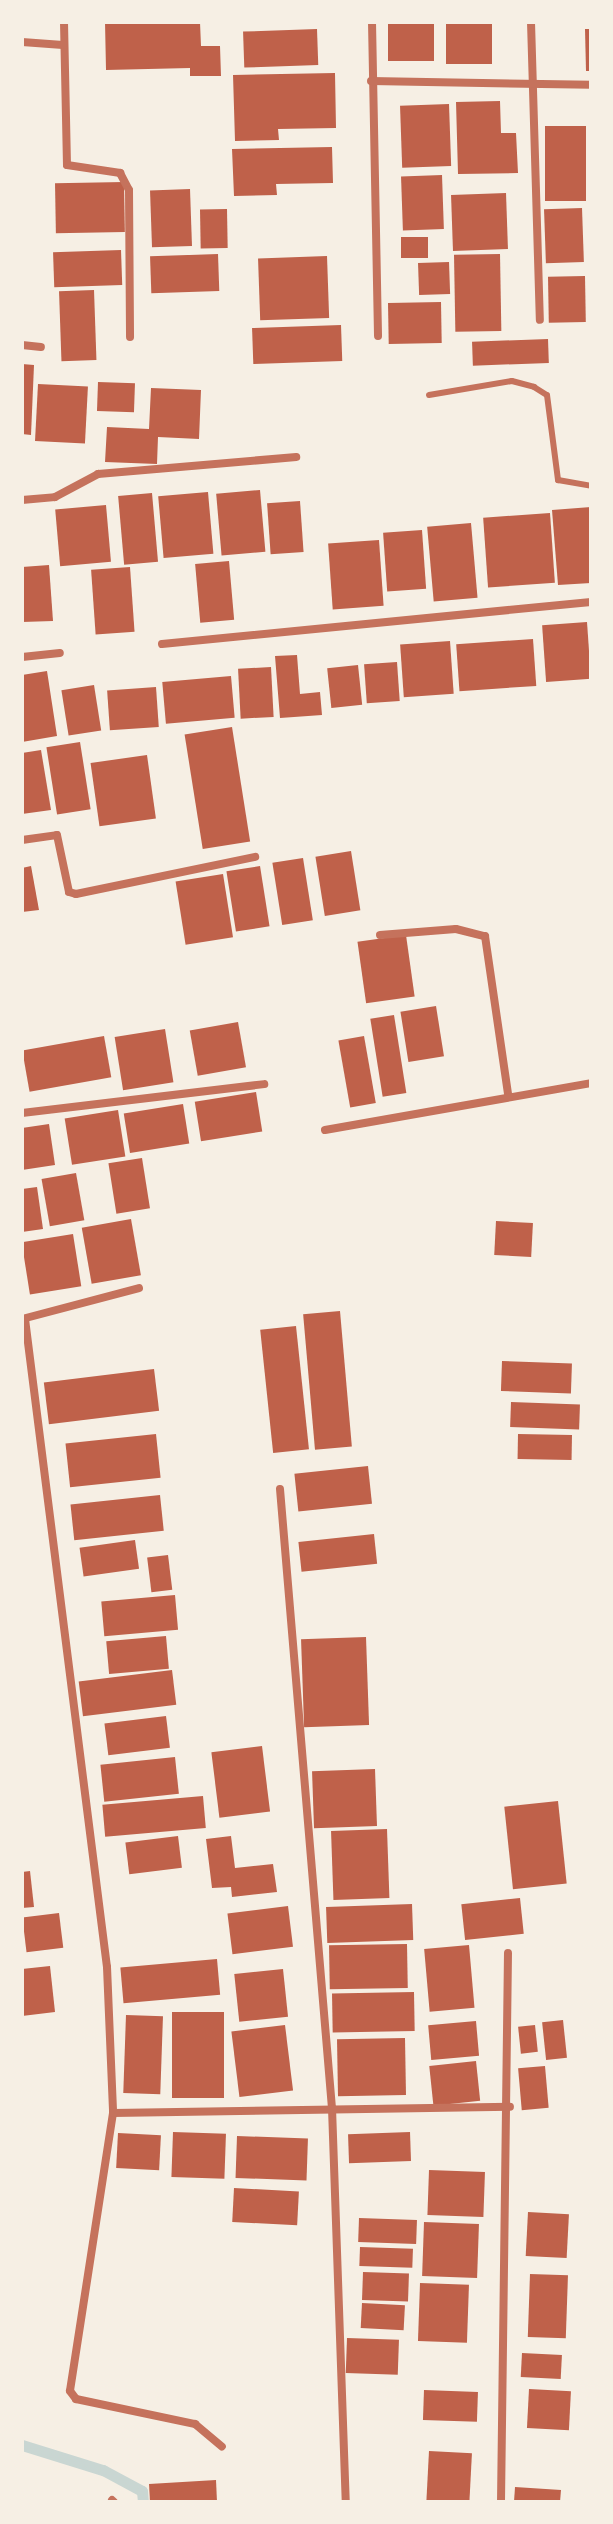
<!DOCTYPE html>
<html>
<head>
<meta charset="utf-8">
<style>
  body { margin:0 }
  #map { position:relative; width:613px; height:2524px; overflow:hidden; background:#f6efe4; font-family:Mulish,sans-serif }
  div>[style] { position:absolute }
  .stream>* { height:11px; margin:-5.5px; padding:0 5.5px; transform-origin:5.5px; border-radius:5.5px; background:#c9d6d2 }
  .building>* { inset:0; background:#bf614a; transform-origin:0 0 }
  .service>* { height:6px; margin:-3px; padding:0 3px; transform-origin:3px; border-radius:3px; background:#c5725c }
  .minor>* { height:8px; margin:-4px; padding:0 4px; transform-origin:4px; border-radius:4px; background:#c5725c }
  span { translate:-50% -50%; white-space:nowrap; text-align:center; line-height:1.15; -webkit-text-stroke:7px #f6efe4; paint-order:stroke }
  .frame { position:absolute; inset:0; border:24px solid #f6efe4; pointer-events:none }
</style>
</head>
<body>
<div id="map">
  <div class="stream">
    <div style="left:22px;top:2445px;width:85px;rotate:17.2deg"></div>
    <div style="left:103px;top:2470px;width:44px;rotate:28.3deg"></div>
    <div style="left:142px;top:2491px;width:11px;rotate:85deg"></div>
  </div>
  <div class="building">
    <div style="clip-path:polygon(105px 22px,200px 22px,201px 46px,220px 46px,221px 76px,190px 76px,190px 68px,106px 70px)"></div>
    <div style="left:388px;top:22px;width:46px;height:39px"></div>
    <div style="left:446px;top:22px;width:46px;height:42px"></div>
    <div style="left:317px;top:29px;width:36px;height:74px;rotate:88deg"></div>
    <div style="clip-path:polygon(585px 29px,591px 29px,591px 71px,586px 71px)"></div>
    <div style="clip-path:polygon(335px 73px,336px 128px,278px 129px,279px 140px,235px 141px,233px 75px)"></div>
    <div style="clip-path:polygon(500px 101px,501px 133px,516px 133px,518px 173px,458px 174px,456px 102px)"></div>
    <div style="left:449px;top:104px;width:62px;height:49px;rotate:88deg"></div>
    <div style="left:545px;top:126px;width:41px;height:75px"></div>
    <div style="clip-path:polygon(332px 147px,333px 183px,276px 184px,277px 195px,234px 196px,232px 149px)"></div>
    <div style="left:442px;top:175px;width:54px;height:41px;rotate:88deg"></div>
    <div style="left:124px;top:182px;width:50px;height:69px;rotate:89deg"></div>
    <div style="left:190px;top:189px;width:57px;height:40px;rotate:88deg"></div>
    <div style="left:506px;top:193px;width:56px;height:55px;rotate:88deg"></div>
    <div style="left:582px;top:208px;width:54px;height:38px;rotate:88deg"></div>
    <div style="left:227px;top:209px;width:39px;height:27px;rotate:89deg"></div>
    <div style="left:401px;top:237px;width:27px;height:21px"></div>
    <div style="left:121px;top:250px;width:35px;height:68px;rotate:88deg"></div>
    <div style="left:218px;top:254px;width:37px;height:68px;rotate:88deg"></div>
    <div style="left:500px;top:254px;width:77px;height:46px;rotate:89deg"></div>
    <div style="left:327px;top:256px;width:62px;height:69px;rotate:88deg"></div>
    <div style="left:449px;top:262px;width:32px;height:31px;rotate:88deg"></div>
    <div style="left:585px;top:276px;width:46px;height:37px;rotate:89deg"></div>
    <div style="left:94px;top:290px;width:70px;height:35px;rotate:88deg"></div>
    <div style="left:441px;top:302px;width:41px;height:53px;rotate:89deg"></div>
    <div style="left:341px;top:325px;width:36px;height:89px;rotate:88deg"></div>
    <div style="left:548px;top:339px;width:24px;height:76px;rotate:88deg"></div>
    <div style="clip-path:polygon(22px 364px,34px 365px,31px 435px,22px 434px)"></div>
    <div style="left:98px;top:382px;width:37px;height:29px;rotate:2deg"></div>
    <div style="left:38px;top:384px;width:50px;height:57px;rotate:3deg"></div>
    <div style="clip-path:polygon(151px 388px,201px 390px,199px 439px,158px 437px,157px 464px,105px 462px,107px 427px,149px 429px)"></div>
    <div style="left:260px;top:490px;width:62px;height:44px;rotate:85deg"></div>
    <div style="left:208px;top:492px;width:62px;height:50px;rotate:85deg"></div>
    <div style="left:152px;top:493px;width:69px;height:34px;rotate:85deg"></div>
    <div style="left:300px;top:501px;width:51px;height:33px;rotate:86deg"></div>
    <div style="left:106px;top:505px;width:57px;height:51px;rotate:85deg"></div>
    <div style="clip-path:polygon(591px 507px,591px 583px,558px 585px,552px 510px)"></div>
    <div style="left:550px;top:513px;width:70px;height:67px;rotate:86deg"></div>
    <div style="left:471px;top:523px;width:75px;height:44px;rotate:85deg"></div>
    <div style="left:422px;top:530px;width:59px;height:39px;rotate:86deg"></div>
    <div style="left:379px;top:540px;width:66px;height:51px;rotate:86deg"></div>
    <div style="left:229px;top:561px;width:59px;height:34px;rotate:85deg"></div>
    <div style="clip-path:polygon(49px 565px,53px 621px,22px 622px,22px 567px)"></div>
    <div style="left:130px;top:567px;width:65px;height:39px;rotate:86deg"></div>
    <div style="left:587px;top:622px;width:57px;height:45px;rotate:86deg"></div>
    <div style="left:533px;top:639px;width:47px;height:77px;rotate:86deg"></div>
    <div style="left:450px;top:641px;width:53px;height:50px;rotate:86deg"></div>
    <div style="clip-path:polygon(297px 655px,300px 694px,320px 692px,322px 715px,280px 718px,275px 656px)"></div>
    <div style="left:397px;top:662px;width:39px;height:33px;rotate:86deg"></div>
    <div style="left:358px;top:665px;width:40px;height:31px;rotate:84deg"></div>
    <div style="left:271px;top:667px;width:50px;height:33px;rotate:87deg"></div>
    <div style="clip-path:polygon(47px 671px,57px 736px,22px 742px,22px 675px)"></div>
    <div style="left:231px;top:676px;width:42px;height:69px;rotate:85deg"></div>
    <div style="left:94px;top:685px;width:46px;height:33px;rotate:81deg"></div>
    <div style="left:156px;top:687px;width:40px;height:49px;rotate:86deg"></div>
    <div style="left:232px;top:727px;width:116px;height:48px;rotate:81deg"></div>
    <div style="left:80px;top:742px;width:68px;height:34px;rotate:81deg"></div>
    <div style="clip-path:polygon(41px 750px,51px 810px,22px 814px,22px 753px)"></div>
    <div style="left:147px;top:755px;width:64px;height:57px;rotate:82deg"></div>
    <div style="left:351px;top:851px;width:60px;height:36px;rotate:81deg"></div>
    <div style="left:303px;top:858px;width:63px;height:31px;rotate:81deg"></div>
    <div style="clip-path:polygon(31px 866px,39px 910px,22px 912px,22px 868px)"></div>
    <div style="left:260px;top:866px;width:61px;height:34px;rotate:81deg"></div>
    <div style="left:223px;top:874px;width:64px;height:48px;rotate:81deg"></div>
    <div style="left:406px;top:935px;width:62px;height:49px;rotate:82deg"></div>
    <div style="left:436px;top:1006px;width:51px;height:36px;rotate:81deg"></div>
    <div style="left:394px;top:1015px;width:79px;height:24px;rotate:81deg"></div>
    <div style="left:238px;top:1022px;width:46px;height:49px;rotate:80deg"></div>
    <div style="left:165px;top:1029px;width:54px;height:51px;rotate:81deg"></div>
    <div style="left:104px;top:1036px;width:42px;height:83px;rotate:80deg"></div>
    <div style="left:364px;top:1036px;width:68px;height:26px;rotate:80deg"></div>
    <div style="left:256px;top:1092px;width:40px;height:62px;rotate:81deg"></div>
    <div style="left:183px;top:1104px;width:40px;height:60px;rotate:81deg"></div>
    <div style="left:118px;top:1110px;width:47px;height:54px;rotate:81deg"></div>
    <div style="clip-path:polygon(49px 1124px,55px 1165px,22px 1170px,22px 1128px)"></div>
    <div style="left:142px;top:1158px;width:51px;height:34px;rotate:81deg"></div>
    <div style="left:76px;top:1173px;width:48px;height:35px;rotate:80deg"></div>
    <div style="clip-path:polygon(37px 1187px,43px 1229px,22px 1232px,22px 1189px)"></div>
    <div style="left:131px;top:1219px;width:57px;height:50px;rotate:80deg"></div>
    <div style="left:496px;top:1221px;width:37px;height:34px;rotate:3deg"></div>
    <div style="left:73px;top:1234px;width:53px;height:52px;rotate:81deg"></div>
    <div style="left:340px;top:1311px;width:136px;height:37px;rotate:85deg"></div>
    <div style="left:296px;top:1326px;width:124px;height:36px;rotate:84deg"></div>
    <div style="left:502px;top:1361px;width:70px;height:30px;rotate:2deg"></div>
    <div style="left:154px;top:1369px;width:42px;height:111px;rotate:83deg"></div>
    <div style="left:511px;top:1402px;width:69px;height:25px;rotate:2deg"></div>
    <div style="left:156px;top:1434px;width:44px;height:91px;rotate:84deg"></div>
    <div style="left:518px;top:1434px;width:54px;height:25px;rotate:1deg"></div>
    <div style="left:368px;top:1466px;width:38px;height:74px;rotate:84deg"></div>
    <div style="left:160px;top:1495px;width:36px;height:90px;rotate:84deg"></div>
    <div style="left:374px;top:1534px;width:30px;height:76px;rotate:84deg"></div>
    <div style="left:135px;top:1540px;width:29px;height:56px;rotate:82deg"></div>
    <div style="left:168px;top:1555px;width:35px;height:21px;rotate:83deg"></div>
    <div style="left:175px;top:1595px;width:35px;height:74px;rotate:85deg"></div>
    <div style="left:166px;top:1636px;width:33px;height:60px;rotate:85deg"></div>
    <div style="left:366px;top:1637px;width:88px;height:65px;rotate:88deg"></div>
    <div style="left:172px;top:1670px;width:35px;height:94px;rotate:83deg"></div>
    <div style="left:166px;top:1716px;width:32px;height:62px;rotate:83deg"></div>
    <div style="left:262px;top:1746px;width:66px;height:51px;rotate:83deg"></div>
    <div style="left:175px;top:1757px;width:37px;height:75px;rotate:84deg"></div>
    <div style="left:375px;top:1769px;width:57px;height:63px;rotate:88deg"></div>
    <div style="left:203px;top:1796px;width:32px;height:101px;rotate:85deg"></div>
    <div style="left:558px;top:1801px;width:83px;height:54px;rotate:84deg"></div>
    <div style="left:387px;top:1829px;width:69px;height:56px;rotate:88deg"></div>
    <div style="left:178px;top:1836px;width:32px;height:53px;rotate:83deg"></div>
    <div style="clip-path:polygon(231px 1836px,235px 1868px,273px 1864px,277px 1892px,232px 1897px,231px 1887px,212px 1888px,206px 1839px)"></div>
    <div style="clip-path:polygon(30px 1871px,34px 1907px,22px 1908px,22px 1872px)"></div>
    <div style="left:520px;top:1898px;width:36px;height:59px;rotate:84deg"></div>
    <div style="left:412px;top:1904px;width:36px;height:86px;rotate:88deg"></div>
    <div style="left:288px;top:1906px;width:41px;height:61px;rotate:83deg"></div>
    <div style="left:59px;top:1913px;width:35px;height:37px;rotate:83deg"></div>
    <div style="left:407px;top:1944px;width:44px;height:78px;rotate:89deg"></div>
    <div style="left:469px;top:1945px;width:63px;height:45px;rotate:85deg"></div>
    <div style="left:217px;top:1959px;width:36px;height:97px;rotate:85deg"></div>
    <div style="clip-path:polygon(50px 1966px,55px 2012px,22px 2016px,22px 1969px)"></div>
    <div style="left:283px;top:1969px;width:48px;height:49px;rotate:84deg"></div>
    <div style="left:414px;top:1992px;width:39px;height:82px;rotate:89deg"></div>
    <div style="left:172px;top:2012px;width:52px;height:86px"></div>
    <div style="left:126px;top:2015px;width:37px;height:78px;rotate:2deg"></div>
    <div style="left:563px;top:2020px;width:38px;height:21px;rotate:84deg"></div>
    <div style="left:476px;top:2021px;width:35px;height:48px;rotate:85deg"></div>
    <div style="left:285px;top:2025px;width:66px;height:54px;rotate:83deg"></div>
    <div style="left:535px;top:2025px;width:27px;height:17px;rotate:84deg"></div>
    <div style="left:405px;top:2038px;width:57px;height:68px;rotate:89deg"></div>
    <div style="left:476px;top:2061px;width:40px;height:47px;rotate:84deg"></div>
    <div style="left:545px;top:2066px;width:42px;height:27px;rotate:85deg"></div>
    <div style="left:173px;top:2132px;width:53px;height:45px;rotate:2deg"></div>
    <div style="left:410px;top:2132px;width:29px;height:62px;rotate:88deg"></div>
    <div style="left:118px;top:2133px;width:43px;height:35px;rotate:3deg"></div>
    <div style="left:237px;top:2136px;width:71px;height:42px;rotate:2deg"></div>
    <div style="left:429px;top:2170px;width:56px;height:45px;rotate:2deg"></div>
    <div style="left:234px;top:2188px;width:65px;height:34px;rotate:3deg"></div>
    <div style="left:528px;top:2212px;width:41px;height:44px;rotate:3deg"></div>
    <div style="left:359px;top:2218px;width:58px;height:24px;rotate:2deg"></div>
    <div style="left:424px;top:2222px;width:55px;height:54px;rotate:2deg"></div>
    <div style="left:360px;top:2247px;width:53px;height:19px;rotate:2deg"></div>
    <div style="left:363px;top:2272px;width:46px;height:28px;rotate:2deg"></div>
    <div style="left:530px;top:2274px;width:38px;height:63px;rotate:2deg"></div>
    <div style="left:420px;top:2283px;width:49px;height:58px;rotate:2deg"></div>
    <div style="left:362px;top:2303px;width:43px;height:25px;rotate:3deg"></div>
    <div style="left:347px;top:2338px;width:52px;height:35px;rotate:2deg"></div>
    <div style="left:522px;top:2353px;width:40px;height:24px;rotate:3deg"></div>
    <div style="left:529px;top:2389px;width:42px;height:39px;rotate:3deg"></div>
    <div style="left:424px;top:2390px;width:54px;height:30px;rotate:2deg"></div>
    <div style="left:429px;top:2451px;width:43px;height:51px;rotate:3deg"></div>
    <div style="clip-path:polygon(216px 2480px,217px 2502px,150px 2502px,149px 2484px)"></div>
    <div style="clip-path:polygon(515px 2487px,561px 2490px,560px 2502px,514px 2502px)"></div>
  </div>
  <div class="service">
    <div style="left:429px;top:395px;width:84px;rotate:-9.6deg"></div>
    <div style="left:512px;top:381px;width:23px;rotate:15deg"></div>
    <div style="left:534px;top:387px;width:15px;rotate:32deg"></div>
    <div style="left:547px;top:395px;width:86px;rotate:82.6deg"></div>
    <div style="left:558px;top:480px;width:34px;rotate:10deg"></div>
  </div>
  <div class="minor">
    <div style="left:64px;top:22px;width:143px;rotate:88.8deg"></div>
    <div style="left:67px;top:165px;width:54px;rotate:8.6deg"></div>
    <div style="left:120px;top:173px;width:19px;rotate:62deg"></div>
    <div style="left:129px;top:190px;width:147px;rotate:89.6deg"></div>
    <div style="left:372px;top:22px;width:314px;rotate:88.9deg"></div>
    <div style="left:531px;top:22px;width:298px;rotate:88.3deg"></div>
    <div style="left:22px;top:42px;width:41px;rotate:4.2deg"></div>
    <div style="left:371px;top:81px;width:220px;rotate:1deg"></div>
    <div style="left:22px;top:345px;width:19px;rotate:6deg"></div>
    <div style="left:22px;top:500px;width:33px;rotate:-5deg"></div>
    <div style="left:55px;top:497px;width:49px;rotate:-28.1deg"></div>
    <div style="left:98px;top:474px;width:199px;rotate:-4.9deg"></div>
    <div style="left:162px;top:644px;width:431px;rotate:-5.6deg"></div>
    <div style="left:22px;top:657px;width:38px;rotate:-6deg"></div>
    <div style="left:22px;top:840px;width:35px;rotate:-8deg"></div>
    <div style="left:57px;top:835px;width:58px;rotate:78.1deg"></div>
    <div style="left:69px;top:892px;width:7px;rotate:16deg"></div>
    <div style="left:76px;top:894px;width:183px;rotate:-11.7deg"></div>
    <div style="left:380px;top:935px;width:76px;rotate:-4.5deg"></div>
    <div style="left:456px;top:929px;width:30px;rotate:14deg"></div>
    <div style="left:485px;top:936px;width:160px;rotate:81.7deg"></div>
    <div style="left:22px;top:1113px;width:244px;rotate:-6.8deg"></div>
    <div style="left:325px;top:1130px;width:270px;rotate:-10deg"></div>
    <div style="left:22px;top:1319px;width:121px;rotate:-14.8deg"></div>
    <div style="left:25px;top:1319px;width:653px;rotate:82.79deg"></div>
    <div style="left:107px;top:1967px;width:146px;rotate:87.6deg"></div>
    <div style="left:113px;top:2113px;width:281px;rotate:98.8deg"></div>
    <div style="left:70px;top:2391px;width:10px;rotate:53deg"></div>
    <div style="left:76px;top:2399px;width:122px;rotate:11.9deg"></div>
    <div style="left:195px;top:2424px;width:35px;rotate:40deg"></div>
    <div style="left:280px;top:1489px;width:621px;rotate:85.2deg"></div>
    <div style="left:332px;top:2108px;width:394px;rotate:88deg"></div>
    <div style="left:113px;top:2113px;width:397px;rotate:-0.9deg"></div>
    <div style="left:112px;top:2500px;width:3px;rotate:45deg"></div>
    <div style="left:501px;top:2502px;width:549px;rotate:-89.27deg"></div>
  </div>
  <div class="frame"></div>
</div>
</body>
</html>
